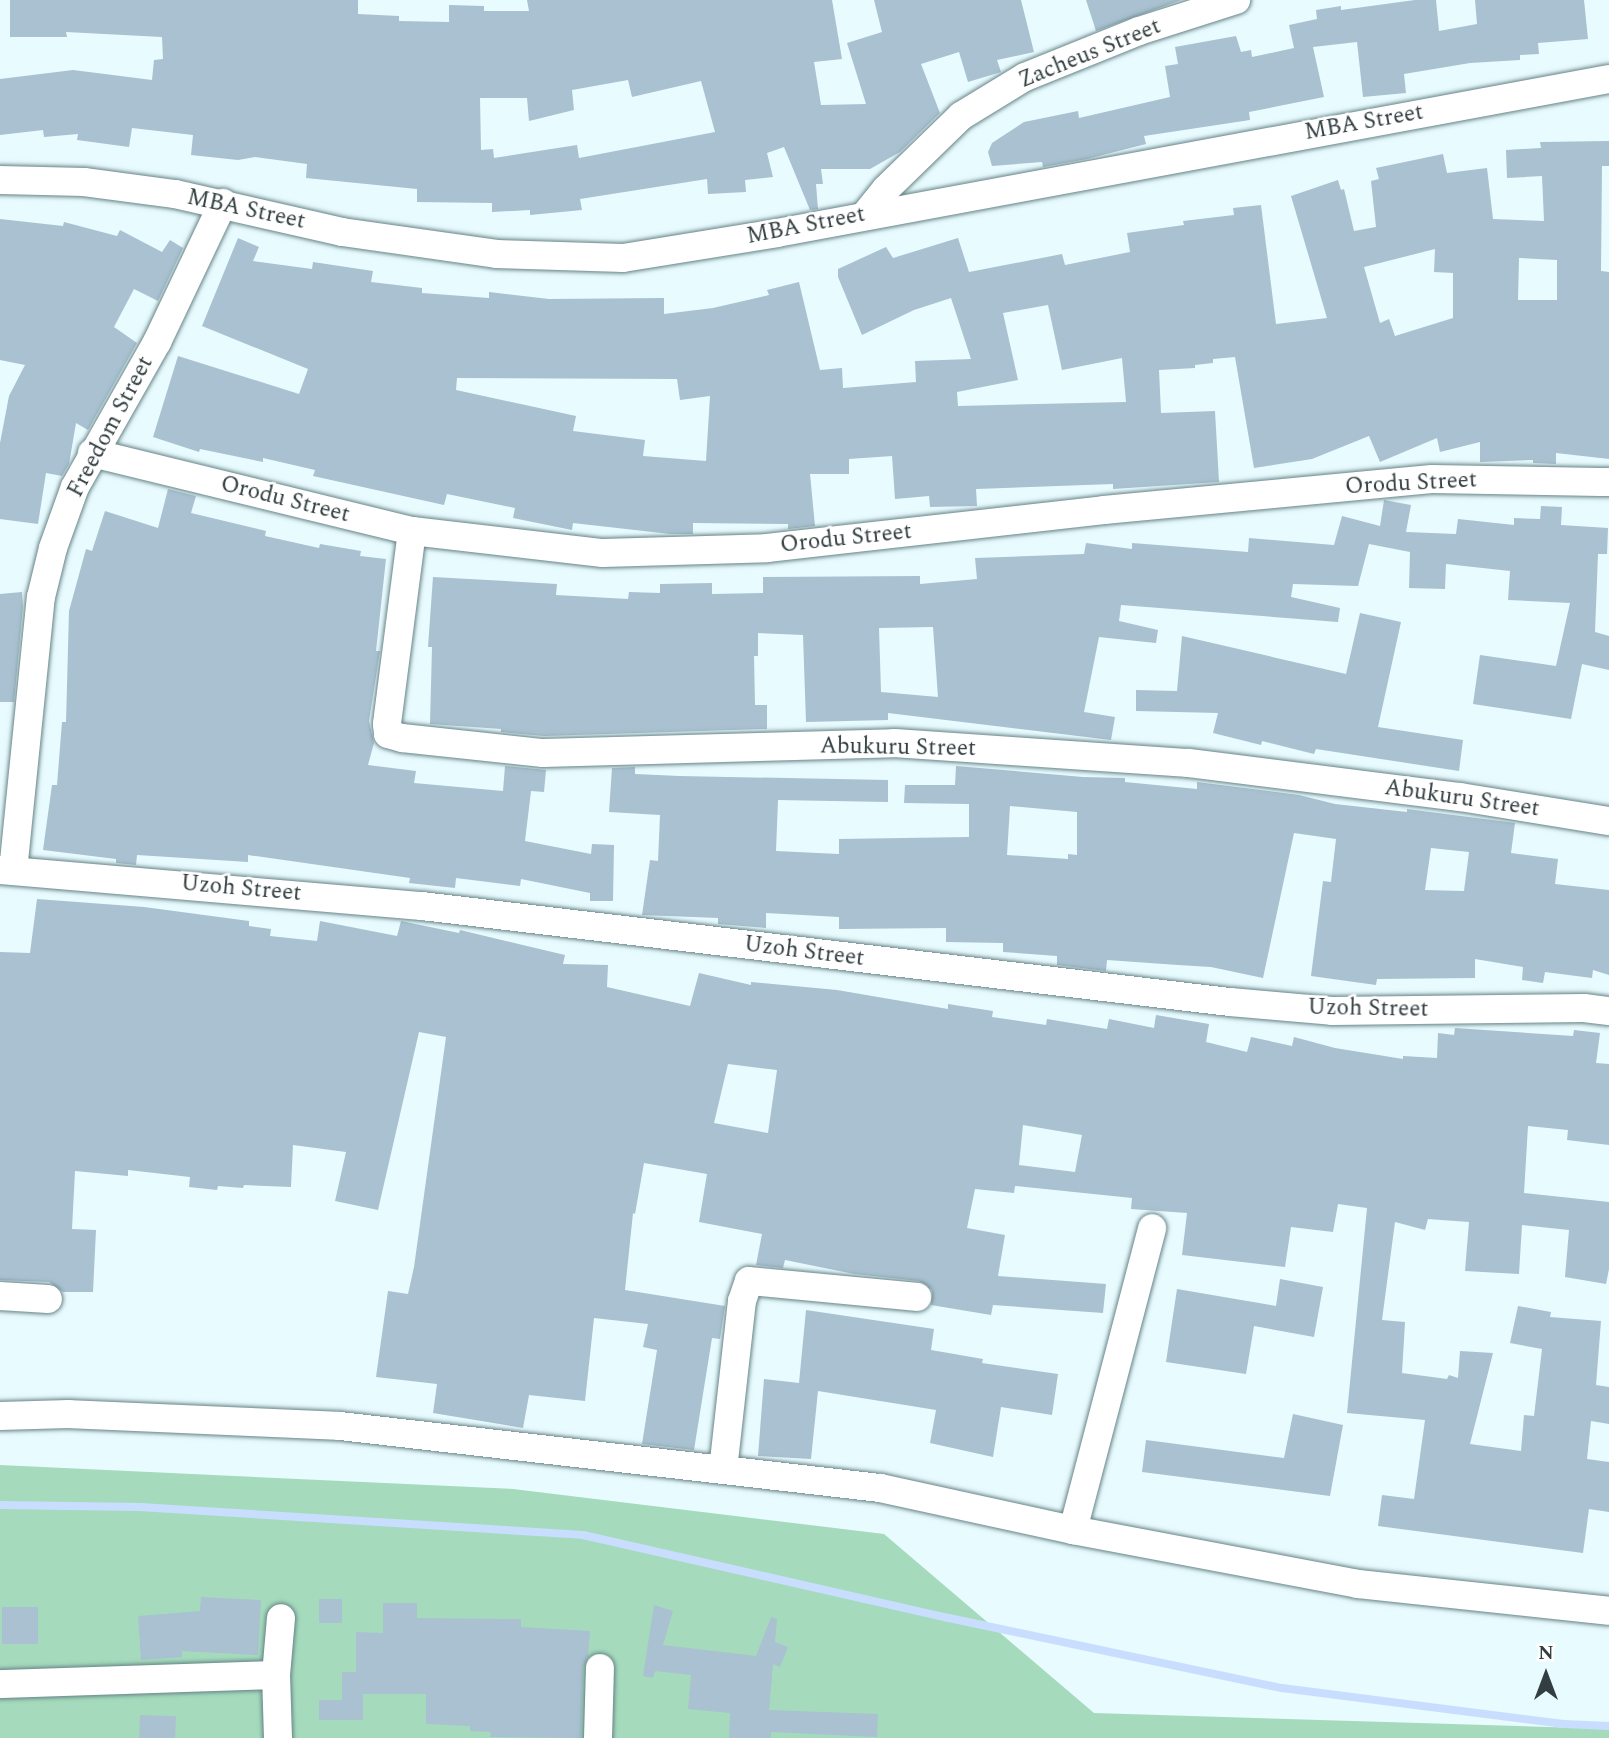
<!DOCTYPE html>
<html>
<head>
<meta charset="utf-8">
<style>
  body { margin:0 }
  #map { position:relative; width:1609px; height:1738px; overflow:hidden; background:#e8fbfe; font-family:Spectral,serif }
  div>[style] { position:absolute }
  .green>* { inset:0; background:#a5dbbc }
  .stream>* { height:8px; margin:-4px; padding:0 4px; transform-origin:4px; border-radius:4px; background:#c9deff }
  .building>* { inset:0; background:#a9c1d0; transform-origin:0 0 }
  .roads { filter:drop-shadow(0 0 2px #668388) drop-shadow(0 0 2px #668388) }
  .minor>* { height:28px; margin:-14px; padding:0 14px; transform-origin:14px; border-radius:14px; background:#fff }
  span { translate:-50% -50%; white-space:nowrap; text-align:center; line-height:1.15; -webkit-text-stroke:5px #fff; paint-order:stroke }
  .street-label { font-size:23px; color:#323e40 }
  .north { position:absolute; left:1511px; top:1640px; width:70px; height:70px; -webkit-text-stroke:5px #fff; paint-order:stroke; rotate:0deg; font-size:19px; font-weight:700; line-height:28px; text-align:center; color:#323e40 }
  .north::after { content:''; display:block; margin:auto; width:24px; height:32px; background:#323e40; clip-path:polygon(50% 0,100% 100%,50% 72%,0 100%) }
</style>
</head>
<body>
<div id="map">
  <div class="green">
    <div style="clip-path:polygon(0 1465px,513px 1489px,884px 1534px,1094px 1713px,1579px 1728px,1609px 1722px,1609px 1738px,0 1738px)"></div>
  </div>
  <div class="stream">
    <div style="left:0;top:1505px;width:140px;rotate:0.8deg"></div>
    <div style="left:140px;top:1507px;width:444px;rotate:3.6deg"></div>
    <div style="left:583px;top:1535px;width:375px;rotate:12.8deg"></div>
    <div style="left:949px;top:1618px;width:340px;rotate:11.9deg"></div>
    <div style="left:1282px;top:1688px;width:284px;rotate:7.3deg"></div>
    <div style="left:1564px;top:1724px;width:45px;rotate:2.5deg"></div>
  </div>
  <div class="building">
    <div style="clip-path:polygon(evenodd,10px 0,358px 0,358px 14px,399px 16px,399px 21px,449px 22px,449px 5px,484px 6px,484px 11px,529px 11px,527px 0,832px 0,842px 59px,814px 62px,821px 105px,866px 104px,847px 43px,882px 32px,874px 0,1021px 0,1034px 52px,997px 60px,1001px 72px,968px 82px,959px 52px,921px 64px,940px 113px,900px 152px,870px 169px,821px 169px,823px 184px,816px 184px,818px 209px,810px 210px,784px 147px,767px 153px,773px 177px,745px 180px,746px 192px,708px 194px,707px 179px,580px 199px,582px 210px,530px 215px,530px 210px,492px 212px,492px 203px,417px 202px,417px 189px,306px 178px,307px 164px,255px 157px,238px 160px,191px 155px,193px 135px,132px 128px,129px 147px,77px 140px,78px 134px,44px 137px,43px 130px,0 135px,0 79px,73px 70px,152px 80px,154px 60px,163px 59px,162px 37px,66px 32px,67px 37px,10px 37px,10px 0,628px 80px,632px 97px,701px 81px,715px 132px,579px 158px,577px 145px,494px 158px,493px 149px,481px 150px,480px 98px,527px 98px,529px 121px,574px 110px,572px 90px,628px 80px)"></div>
    <div style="clip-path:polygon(1086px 0,1181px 0,1096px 31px)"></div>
    <div style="clip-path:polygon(1415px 0,1436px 0,1439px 31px,1477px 24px,1475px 0,1584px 0,1588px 39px,1538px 43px,1539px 54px,1520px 55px,1520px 60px,1470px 63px,1404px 74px,1406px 93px,1363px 97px,1357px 42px,1313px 47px,1324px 97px,1249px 112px,1250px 120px,1144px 136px,1146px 144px,1087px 159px,1043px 167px,1042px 162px,992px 166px,988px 152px,992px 143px,1024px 122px,1078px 111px,1079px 118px,1170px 97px,1165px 66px,1178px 64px,1175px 47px,1236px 36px,1241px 52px,1251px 50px,1252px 57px,1294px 48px,1289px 25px,1317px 19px,1316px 10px,1341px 6px,1341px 10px)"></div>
    <div style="clip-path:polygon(evenodd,1609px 141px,1609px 166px,1602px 166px,1601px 271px,1609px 272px,1609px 459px,1556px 453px,1556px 464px,1533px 463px,1533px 460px,1480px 462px,1480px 442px,1440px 452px,1437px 438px,1380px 462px,1369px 436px,1312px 459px,1254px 468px,1235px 357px,1213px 359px,1213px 363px,1195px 365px,1195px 368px,1159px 370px,1161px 413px,1215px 411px,1219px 482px,1113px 489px,1113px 484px,976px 489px,977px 506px,930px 507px,929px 496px,895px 499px,892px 456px,849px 459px,849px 474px,810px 474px,815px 526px,788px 529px,788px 524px,693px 523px,693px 534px,670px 534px,573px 523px,572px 530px,513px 518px,515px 508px,447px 494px,444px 505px,313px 476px,315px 470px,263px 458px,263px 462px,200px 449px,199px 452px,153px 437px,178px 356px,299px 394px,308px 369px,202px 326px,238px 238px,259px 247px,253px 261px,312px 269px,313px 262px,373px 271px,371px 282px,422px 288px,422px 293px,489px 298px,489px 292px,549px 299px,664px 298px,664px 314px,713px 308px,769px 295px,767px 290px,799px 282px,820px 370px,842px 368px,843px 388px,916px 382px,915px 361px,971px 359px,951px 298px,914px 310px,862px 335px,838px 277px,838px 269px,886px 247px,893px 258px,958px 238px,969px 272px,1062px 254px,1065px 265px,1130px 252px,1127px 233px,1184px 225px,1183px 221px,1234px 215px,1233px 208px,1261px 205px,1276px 324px,1327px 318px,1291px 196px,1338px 180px,1341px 190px,1344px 189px,1354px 231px,1376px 227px,1371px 181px,1379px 179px,1376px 168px,1443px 154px,1447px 173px,1487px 168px,1493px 219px,1544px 221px,1542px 176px,1507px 178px,1506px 150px,1541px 148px,1540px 142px,1609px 141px,1435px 249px,1434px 272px,1453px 273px,1453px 318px,1395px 336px,1389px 319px,1380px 323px,1364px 267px,1435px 249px,1609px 141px,1519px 258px,1557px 260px,1557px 300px,1518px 300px,1519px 258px,1609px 141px,1048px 305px,1062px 370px,1122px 358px,1126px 402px,958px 406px,957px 392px,1018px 380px,1003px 313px,1048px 305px,1609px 141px,457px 378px,677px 379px,680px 400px,710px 396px,706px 461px,643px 456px,645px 440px,573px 431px,576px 416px,456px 390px,457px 378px)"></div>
    <div style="clip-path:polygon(0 219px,63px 226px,64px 222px,117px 236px,120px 230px,162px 252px,170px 240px,183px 248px,158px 301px,134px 289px,114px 327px,137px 343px,88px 430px,76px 423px,69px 464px,62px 476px,46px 473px,38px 524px,0 519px,0 443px,9px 396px,25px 365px,0 360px)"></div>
    <div style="clip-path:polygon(168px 489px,196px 496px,191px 513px,266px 531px,265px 536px,319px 548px,320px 544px,361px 551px,360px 556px,386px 559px,376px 651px,380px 651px,369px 721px,374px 743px,368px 765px,416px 771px,414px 783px,503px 791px,505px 766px,546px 770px,544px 792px,531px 791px,525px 841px,591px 854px,592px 844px,614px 845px,613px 901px,590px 901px,590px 893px,521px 879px,520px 886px,456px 878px,455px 888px,409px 883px,410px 878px,248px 855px,248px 862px,137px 855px,136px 865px,116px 863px,116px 859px,43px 850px,52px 785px,57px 785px,62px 722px,66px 722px,69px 611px,86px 549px,92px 551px,105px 511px,158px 528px)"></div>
    <div style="clip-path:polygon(evenodd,1384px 500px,1411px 505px,1406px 532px,1456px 534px,1458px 519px,1514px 525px,1514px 518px,1540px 519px,1541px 506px,1562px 507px,1561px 525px,1608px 528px,1607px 554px,1598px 554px,1595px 632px,1609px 636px,1609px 670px,1582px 664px,1571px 719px,1473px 704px,1480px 655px,1556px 666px,1570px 603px,1508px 600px,1510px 571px,1446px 564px,1445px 589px,1409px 588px,1410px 552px,1369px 544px,1358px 586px,1293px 584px,1291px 597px,1340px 608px,1338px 622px,1121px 605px,1119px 621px,1158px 630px,1156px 643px,1099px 637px,1084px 712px,1115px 717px,1111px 740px,888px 713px,888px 720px,806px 722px,803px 635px,758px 633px,758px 656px,754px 656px,755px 705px,767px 705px,767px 729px,544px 736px,501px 732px,501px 729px,430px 724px,432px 647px,428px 647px,433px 577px,557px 584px,556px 595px,628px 599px,629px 592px,660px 593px,660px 584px,712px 583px,712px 594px,763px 593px,763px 577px,920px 576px,920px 584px,977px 579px,975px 558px,1084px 554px,1086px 543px,1132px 549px,1132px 543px,1248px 552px,1249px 538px,1334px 545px,1342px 516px,1380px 526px,1384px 500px,933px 627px,938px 697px,881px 692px,879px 628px,933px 627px)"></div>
    <div style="clip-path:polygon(22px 592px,23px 607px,14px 702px,0 702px,0 594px)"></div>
    <div style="clip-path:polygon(1360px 613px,1401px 622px,1378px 727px,1463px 740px,1459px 771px,1316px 749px,1314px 754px,1262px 741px,1261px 745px,1213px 733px,1218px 713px,1136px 711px,1136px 690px,1177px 691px,1182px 636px,1346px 674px)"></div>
    <div style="clip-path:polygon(evenodd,956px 766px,1083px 777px,1125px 778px,1125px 782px,1197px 789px,1197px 782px,1299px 795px,1335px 804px,1407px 812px,1407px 809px,1515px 823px,1511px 853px,1558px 859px,1555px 884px,1609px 890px,1609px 975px,1593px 970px,1592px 978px,1545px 972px,1543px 983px,1522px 980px,1523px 967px,1475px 959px,1475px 978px,1377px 979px,1376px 985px,1311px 976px,1323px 881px,1331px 882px,1336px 839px,1294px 833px,1263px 978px,1211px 967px,1178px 965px,1107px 960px,1106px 971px,1057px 965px,1057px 956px,1003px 952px,1003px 943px,946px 942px,946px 928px,839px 929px,839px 917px,766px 913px,766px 928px,718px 924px,718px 918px,642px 915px,650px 860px,658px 861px,660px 815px,609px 812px,612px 768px,635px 767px,635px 774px,679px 776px,888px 780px,888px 802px,778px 800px,776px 851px,839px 854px,839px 839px,969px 837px,969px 804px,904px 803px,905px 785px,955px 785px,956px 766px,1010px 806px,1077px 812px,1077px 855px,1068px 854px,1068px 859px,1007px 855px,1010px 806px,956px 766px,1431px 848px,1469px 852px,1464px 891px,1425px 890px,1431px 848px)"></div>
    <div style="clip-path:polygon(evenodd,37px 899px,144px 907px,249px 921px,249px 926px,271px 929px,270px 936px,317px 941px,320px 921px,397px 936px,401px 921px,459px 933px,460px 930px,565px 955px,563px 964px,608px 965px,607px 987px,690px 1006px,699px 973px,751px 985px,751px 982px,837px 990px,948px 1009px,948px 1004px,993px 1011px,992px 1017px,1046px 1025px,1047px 1019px,1107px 1029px,1109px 1019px,1154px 1028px,1156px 1015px,1209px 1024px,1206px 1042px,1247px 1052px,1251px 1037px,1292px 1046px,1294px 1037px,1335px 1048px,1403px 1059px,1403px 1056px,1437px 1058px,1438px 1033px,1454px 1035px,1455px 1028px,1573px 1036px,1574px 1030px,1600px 1033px,1596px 1063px,1609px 1064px,1609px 1145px,1567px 1140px,1568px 1130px,1528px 1126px,1524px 1193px,1609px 1202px,1609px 1269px,1606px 1284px,1565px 1277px,1569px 1230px,1522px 1225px,1519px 1274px,1465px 1271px,1469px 1222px,1428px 1219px,1425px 1230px,1395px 1222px,1382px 1320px,1405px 1322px,1402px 1373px,1447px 1379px,1449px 1375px,1458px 1378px,1460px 1351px,1493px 1353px,1470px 1444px,1521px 1451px,1524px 1415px,1534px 1416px,1542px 1349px,1510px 1343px,1518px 1306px,1551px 1312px,1550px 1317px,1601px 1321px,1596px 1385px,1609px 1387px,1609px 1424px,1591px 1421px,1587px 1459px,1609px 1462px,1609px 1512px,1589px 1509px,1583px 1553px,1378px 1526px,1382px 1495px,1414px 1499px,1425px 1420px,1347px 1413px,1367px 1208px,1338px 1204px,1333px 1232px,1291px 1227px,1285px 1267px,1182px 1255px,1187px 1213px,1131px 1209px,1132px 1198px,1015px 1186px,1014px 1193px,975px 1189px,967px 1228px,1005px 1235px,998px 1276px,1106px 1284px,1103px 1313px,993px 1305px,991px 1315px,931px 1305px,932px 1290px,919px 1281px,854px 1274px,785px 1260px,783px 1268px,756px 1265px,762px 1234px,699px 1222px,707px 1174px,644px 1163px,635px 1214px,633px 1213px,625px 1290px,725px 1306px,720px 1339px,712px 1338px,694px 1450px,642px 1444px,657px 1350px,643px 1347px,648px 1324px,594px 1318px,585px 1401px,529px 1395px,523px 1428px,433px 1413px,437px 1384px,376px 1377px,388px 1291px,408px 1294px,414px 1267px,446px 1037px,419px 1032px,378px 1210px,335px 1201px,346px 1152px,293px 1145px,291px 1187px,244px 1185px,243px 1188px,218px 1186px,217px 1190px,189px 1187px,190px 1177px,128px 1170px,128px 1176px,75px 1171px,72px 1229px,96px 1230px,93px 1292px,63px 1292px,49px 1282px,0 1280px,0 952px,30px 953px,37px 899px,728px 1064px,777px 1070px,768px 1133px,714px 1123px,728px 1064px,37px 899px,1023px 1125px,1082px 1135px,1075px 1172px,1019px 1165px,1023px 1125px)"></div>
    <div style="clip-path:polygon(1280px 1279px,1323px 1287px,1314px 1337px,1254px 1326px,1246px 1374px,1166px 1362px,1177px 1289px,1276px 1306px)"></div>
    <div style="clip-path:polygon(806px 1310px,934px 1329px,931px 1350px,983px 1359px,982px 1363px,1058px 1374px,1052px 1415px,1001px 1407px,993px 1457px,930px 1443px,936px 1410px,818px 1391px,811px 1459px,758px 1456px,764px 1379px,799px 1383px)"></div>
    <div style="clip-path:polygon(1293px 1414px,1343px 1425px,1330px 1496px,1142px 1472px,1146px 1440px,1284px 1458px)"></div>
    <div style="clip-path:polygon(201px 1597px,261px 1600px,258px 1655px,182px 1651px,182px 1657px,141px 1660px,138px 1616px,200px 1611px)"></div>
    <div style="left:319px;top:1599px;width:23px;height:24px"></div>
    <div style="clip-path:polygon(383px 1603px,417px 1603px,417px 1618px,521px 1619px,521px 1627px,590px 1631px,588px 1657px,583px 1668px,581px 1738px,490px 1737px,491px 1732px,470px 1731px,470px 1726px,426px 1724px,426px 1694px,363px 1694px,363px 1720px,319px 1720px,319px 1700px,342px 1700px,342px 1672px,356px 1672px,356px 1632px,383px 1633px)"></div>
    <div style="clip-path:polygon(654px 1605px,673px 1611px,663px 1645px,756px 1656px,771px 1617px,777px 1619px,775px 1642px,788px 1647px,780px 1667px,773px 1664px,769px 1710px,878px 1714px,877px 1737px,771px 1732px,771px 1738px,729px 1738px,730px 1713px,688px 1709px,691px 1675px,655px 1671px,653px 1678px,643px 1676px)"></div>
    <div style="left:2px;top:1607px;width:36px;height:37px"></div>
    <div style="left:140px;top:1715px;width:36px;height:23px;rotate:2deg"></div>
  </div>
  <div class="roads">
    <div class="minor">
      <div style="left:0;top:180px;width:84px;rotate:1.4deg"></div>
      <div style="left:84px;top:182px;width:92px;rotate:7.5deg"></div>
      <div style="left:175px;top:194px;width:171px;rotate:12.8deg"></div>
      <div style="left:342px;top:232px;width:156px;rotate:8.1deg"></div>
      <div style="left:496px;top:254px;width:127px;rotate:1.8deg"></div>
      <div style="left:623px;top:258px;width:156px;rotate:-9.2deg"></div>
      <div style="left:777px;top:233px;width:846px;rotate:-10.49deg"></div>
      <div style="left:865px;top:215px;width:33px;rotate:-51deg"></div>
      <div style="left:886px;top:189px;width:105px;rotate:-44.2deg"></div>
      <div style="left:961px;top:116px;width:75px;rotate:-31.4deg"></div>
      <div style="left:1025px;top:77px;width:123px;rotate:-22deg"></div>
      <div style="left:1139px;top:31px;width:102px;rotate:-17.7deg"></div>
      <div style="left:92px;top:453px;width:329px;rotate:13.7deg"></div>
      <div style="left:412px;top:531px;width:192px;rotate:6.6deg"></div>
      <div style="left:603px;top:553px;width:164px;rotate:-1.7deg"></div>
      <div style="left:767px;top:548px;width:339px;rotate:-6.4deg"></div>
      <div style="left:1104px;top:510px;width:329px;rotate:-5.4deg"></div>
      <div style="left:1432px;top:479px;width:177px;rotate:1deg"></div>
      <div style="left:412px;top:531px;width:195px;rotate:97.4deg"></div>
      <div style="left:387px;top:724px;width:10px;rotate:84deg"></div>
      <div style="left:388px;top:734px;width:15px;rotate:16deg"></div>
      <div style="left:402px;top:738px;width:142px;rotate:6.1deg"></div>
      <div style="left:543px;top:753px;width:351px;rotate:-1.6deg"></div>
      <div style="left:894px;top:743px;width:296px;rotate:3.9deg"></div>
      <div style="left:1189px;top:763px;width:273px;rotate:7.2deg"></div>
      <div style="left:1460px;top:797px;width:151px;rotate:9.2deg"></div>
      <div style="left:0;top:870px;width:424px;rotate:4.9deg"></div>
      <div style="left:422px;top:906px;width:814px;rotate:6.78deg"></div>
      <div style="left:1230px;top:1002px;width:102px;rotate:5deg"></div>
      <div style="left:1332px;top:1011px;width:252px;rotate:-0.7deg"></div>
      <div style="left:1584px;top:1008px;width:25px;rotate:7deg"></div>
      <div style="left:13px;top:871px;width:275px;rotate:-84.2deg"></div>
      <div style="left:41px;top:597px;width:50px;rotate:-76.2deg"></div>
      <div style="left:53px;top:548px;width:65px;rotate:-70.2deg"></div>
      <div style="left:75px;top:487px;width:167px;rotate:-60.5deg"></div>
      <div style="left:157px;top:342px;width:154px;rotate:-64.6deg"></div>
      <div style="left:0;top:1296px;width:48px;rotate:3.6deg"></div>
      <div style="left:0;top:1416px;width:69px;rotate:-1.7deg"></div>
      <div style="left:69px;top:1414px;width:271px;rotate:2.5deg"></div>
      <div style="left:340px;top:1426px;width:544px;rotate:6.55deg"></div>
      <div style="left:880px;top:1488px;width:198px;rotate:12.3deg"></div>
      <div style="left:1073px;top:1530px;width:290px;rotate:10.7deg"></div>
      <div style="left:1358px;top:1584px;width:252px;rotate:6.1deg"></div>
      <div style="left:723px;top:1470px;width:170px;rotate:-83.6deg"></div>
      <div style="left:742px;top:1301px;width:21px;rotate:-71deg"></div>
      <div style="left:749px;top:1281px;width:169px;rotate:5.4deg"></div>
      <div style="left:1073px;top:1530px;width:312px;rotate:-75.3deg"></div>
      <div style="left:0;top:1684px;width:276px;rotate:-1.9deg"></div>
      <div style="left:278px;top:1738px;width:63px;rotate:-91.8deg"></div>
      <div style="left:276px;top:1675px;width:57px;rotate:-85deg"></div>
      <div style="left:598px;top:1738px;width:70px;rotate:-88.4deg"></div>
    </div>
  </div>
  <div class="street-label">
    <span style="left:1090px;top:54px;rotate:-22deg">Zacheus Street</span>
    <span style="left:1364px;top:123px;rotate:-10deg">MBA Street</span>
    <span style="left:246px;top:210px;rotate:12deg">MBA Street</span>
    <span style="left:806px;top:226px;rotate:-11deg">MBA Street</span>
    <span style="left:111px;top:427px;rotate:-62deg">Freedom Street</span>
    <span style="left:1411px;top:484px;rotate:-3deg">Orodu Street</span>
    <span style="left:285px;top:500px;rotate:14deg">Orodu Street</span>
    <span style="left:846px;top:539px;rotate:-6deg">Orodu Street</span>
    <span style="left:898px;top:748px;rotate:1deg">Abukuru Street</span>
    <span style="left:1462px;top:799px;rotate:8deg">Abukuru Street</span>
    <span style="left:241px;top:889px;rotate:5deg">Uzoh Street</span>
    <span style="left:804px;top:952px;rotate:7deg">Uzoh Street</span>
    <span style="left:1368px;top:1009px;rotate:1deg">Uzoh Street</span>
  </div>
  <div class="north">N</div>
</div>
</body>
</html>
